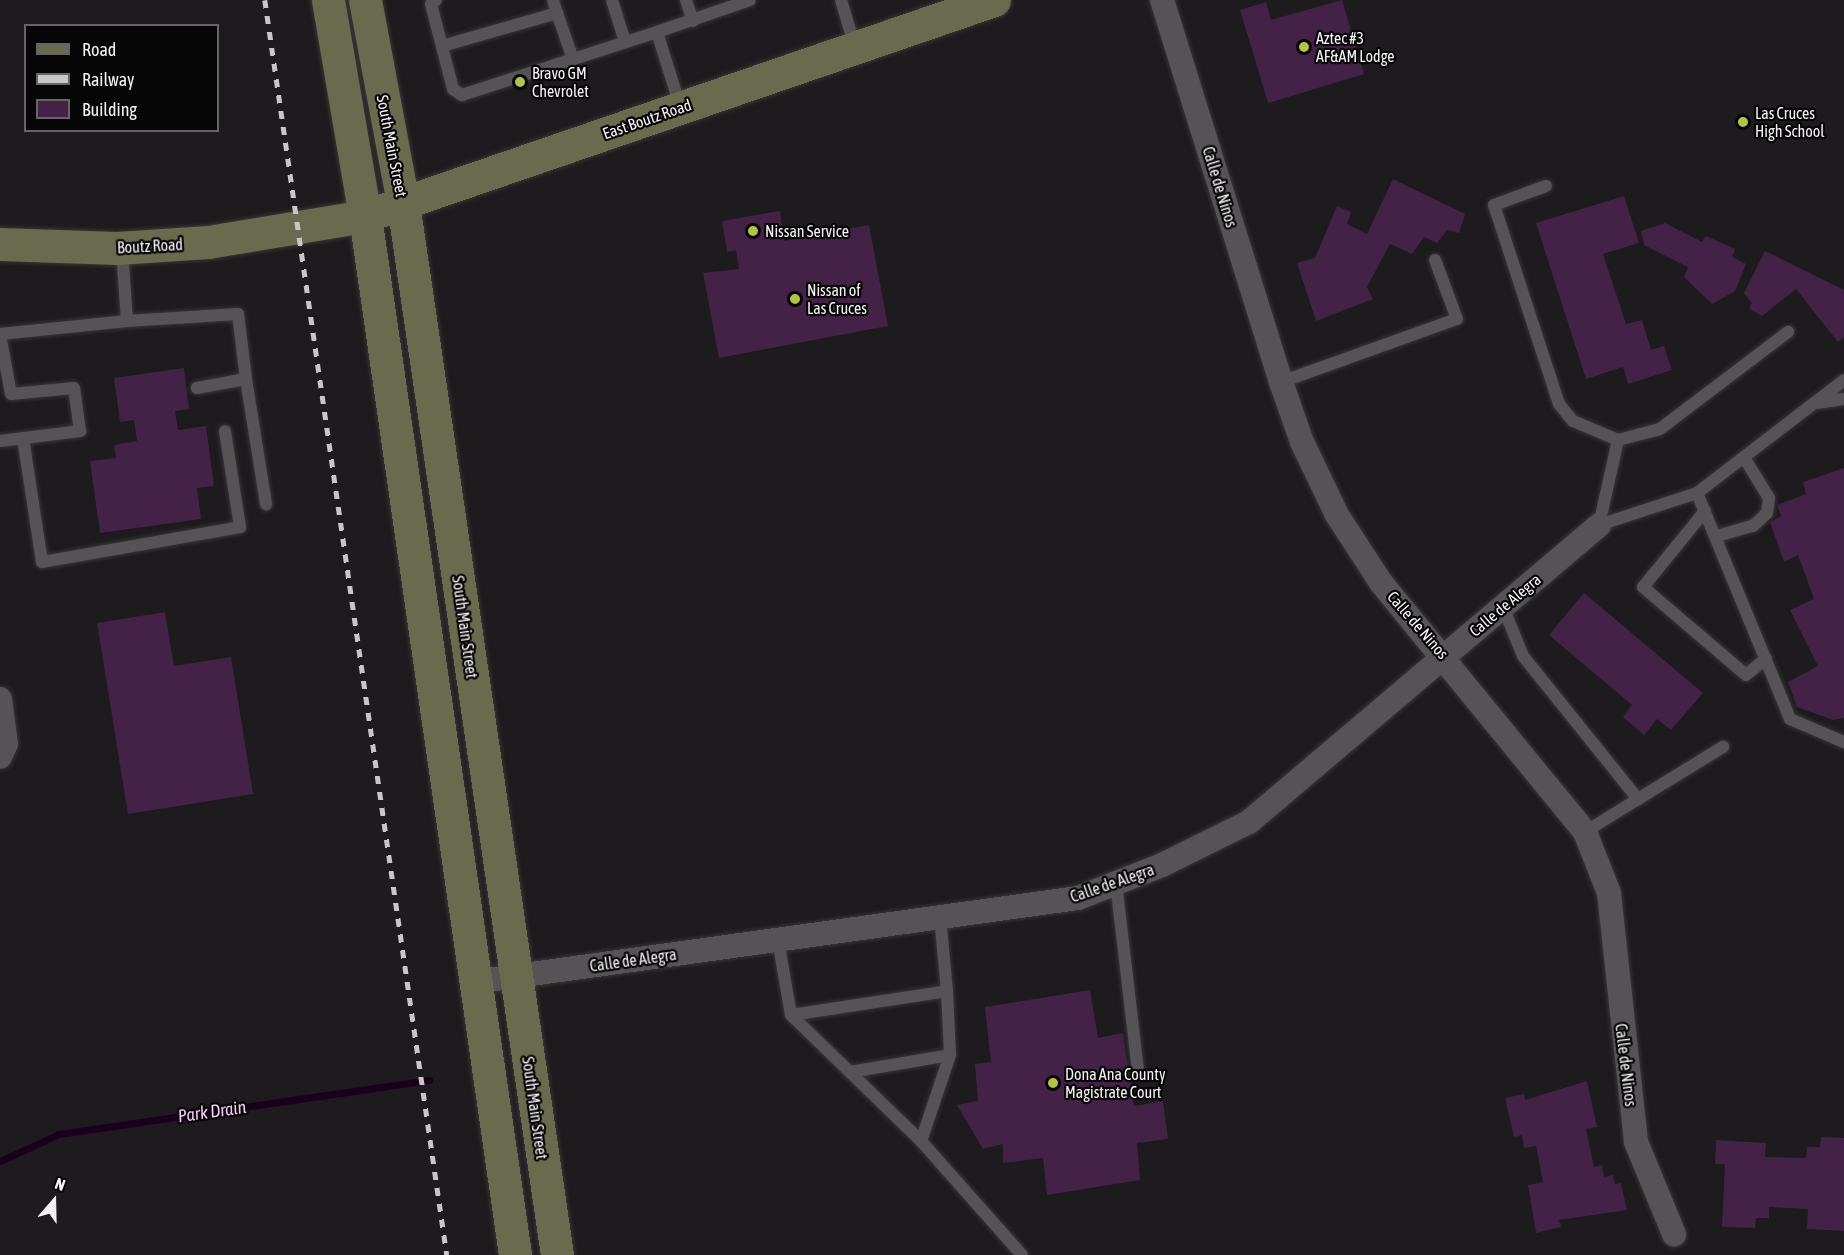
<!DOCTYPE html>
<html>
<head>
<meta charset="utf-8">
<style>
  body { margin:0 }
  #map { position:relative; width:1844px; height:1255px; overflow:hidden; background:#1d1b1d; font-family:"Asap Condensed",sans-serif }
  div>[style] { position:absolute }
  .stream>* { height:7px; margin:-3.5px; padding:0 3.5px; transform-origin:3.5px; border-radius:3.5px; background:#1b001e }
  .building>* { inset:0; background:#442146 }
  .roads { filter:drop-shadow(0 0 2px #363537) drop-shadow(0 0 2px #363537) }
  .lane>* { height:12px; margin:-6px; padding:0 6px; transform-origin:6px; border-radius:6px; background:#555355 }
  .street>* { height:24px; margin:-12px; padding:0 12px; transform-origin:12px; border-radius:12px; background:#555355 }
  .secondary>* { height:33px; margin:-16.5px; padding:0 16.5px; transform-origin:16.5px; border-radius:16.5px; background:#686b4d }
  .rail>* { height:4.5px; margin-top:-2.25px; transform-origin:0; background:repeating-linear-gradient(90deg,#c8c6c8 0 8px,transparent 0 16px) }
  .dots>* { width:16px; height:16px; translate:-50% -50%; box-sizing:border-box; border:3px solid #070607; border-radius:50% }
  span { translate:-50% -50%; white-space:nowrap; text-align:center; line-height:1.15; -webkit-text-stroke:4.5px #070607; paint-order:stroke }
  .poi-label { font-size:16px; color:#f4f2f4 }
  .left { translate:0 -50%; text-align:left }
  .street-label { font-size:16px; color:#f4f2f4 }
  .water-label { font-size:18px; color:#f8c8fb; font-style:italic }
  .legend { position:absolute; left:24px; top:24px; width:195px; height:108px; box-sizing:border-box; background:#070607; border:2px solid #666466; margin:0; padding:8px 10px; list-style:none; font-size:18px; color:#f4f2f4 }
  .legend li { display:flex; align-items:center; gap:12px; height:30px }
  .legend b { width:30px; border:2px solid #666466 }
  .north { position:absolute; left:24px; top:1171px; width:60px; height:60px; -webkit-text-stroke:4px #070607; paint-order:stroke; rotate:20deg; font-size:16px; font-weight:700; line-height:24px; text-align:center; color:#f4f2f4 }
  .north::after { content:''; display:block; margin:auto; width:21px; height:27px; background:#f4f2f4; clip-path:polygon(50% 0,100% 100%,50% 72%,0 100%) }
</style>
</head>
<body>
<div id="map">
  <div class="stream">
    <div style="left:0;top:1161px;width:65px;rotate:-24.6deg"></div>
    <div style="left:59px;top:1134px;width:374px;rotate:-8.3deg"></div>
  </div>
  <div class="building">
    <div style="clip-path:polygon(1342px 0,1364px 74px,1268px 103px,1240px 10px,1266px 2px,1271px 20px)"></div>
    <div style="clip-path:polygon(1393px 179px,1465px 214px,1459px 233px,1447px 230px,1437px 243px,1424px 237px,1412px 254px,1390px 244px,1367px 287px,1373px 299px,1316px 321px,1297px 263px,1315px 258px,1337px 206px,1351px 212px,1347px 224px,1367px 234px)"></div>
    <div style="clip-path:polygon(1624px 196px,1639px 243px,1603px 254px,1626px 324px,1642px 320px,1651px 350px,1664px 346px,1672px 370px,1628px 384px,1623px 367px,1586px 379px,1536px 223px)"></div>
    <div style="clip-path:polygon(780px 211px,784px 241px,869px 225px,888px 326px,719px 358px,703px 273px,739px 269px,736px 250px,727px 252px,722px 221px)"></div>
    <div style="clip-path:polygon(1665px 223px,1702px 242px,1706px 236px,1735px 249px,1732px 257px,1746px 264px,1735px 291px,1712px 304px,1684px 277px,1688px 267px,1644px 245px,1641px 231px)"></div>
    <div style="clip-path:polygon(1765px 251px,1844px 290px,1844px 337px,1838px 342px,1796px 289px,1762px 316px,1749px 309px,1752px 303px,1744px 293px)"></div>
    <div style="clip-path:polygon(184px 368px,189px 409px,175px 411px,178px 430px,206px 426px,214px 486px,197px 488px,201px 519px,100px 533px,90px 461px,116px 458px,114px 445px,137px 441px,134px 420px,120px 422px,114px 378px)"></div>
    <div style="clip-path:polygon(1844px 468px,1844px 718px,1833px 720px,1797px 707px,1788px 682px,1818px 666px,1790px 610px,1814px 599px,1798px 555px,1784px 562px,1770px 522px,1781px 516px,1777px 505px,1806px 494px,1803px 482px)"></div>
    <div style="clip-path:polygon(1584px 593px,1703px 693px,1671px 730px,1657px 719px,1644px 735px,1623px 717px,1632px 705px,1549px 635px)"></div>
    <div style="clip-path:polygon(165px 612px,174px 666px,231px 657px,253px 794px,128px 814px,97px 623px)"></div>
    <div style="clip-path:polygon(1090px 990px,1098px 1038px,1123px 1033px,1134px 1106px,1163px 1101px,1168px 1139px,1137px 1143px,1140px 1180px,1047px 1195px,1043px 1158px,1003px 1163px,1003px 1144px,983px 1149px,957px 1105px,978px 1101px,975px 1064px,991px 1062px,985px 1007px)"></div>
    <div style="clip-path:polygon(1587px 1081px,1597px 1127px,1586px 1129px,1594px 1167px,1602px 1165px,1604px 1177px,1613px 1175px,1615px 1184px,1621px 1183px,1627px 1210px,1559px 1220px,1561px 1227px,1536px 1233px,1528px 1185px,1543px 1182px,1536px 1146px,1524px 1148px,1522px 1135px,1514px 1137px,1505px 1098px,1524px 1094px,1525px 1100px)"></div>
    <div style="clip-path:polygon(1821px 1137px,1844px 1138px,1844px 1231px,1807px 1229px,1808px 1209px,1769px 1207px,1769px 1218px,1756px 1218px,1755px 1228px,1722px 1227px,1725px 1164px,1715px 1164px,1716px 1140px,1766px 1143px,1765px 1157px,1806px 1158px,1807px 1147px,1820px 1147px)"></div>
  </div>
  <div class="roads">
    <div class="lane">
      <div style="left:436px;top:0;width:6px;rotate:141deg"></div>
      <div style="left:431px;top:4px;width:88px;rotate:75.5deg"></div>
      <div style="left:453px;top:89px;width:11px;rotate:34deg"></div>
      <div style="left:462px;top:95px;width:205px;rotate:-17.9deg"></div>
      <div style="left:657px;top:32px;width:77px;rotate:72.7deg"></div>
      <div style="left:553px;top:0;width:14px;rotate:73deg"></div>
      <div style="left:612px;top:0;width:44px;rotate:72.8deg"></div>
      <div style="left:686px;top:0;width:22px;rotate:72deg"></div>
      <div style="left:841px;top:0;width:49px;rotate:73.4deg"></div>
      <div style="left:657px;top:32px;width:98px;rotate:-19deg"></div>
      <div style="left:442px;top:46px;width:120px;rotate:-16deg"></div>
      <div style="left:557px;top:13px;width:49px;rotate:70.8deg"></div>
      <div style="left:1546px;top:186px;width:55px;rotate:159.9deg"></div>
      <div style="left:1494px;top:205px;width:209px;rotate:71.9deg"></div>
      <div style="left:1559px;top:404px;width:22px;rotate:51deg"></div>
      <div style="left:1573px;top:421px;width:49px;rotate:22.9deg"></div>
      <div style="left:127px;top:321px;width:111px;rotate:-3.6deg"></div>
      <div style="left:238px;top:314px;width:65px;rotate:83deg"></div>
      <div style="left:246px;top:379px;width:50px;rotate:169.6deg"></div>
      <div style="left:246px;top:379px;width:127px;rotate:80.9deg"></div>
      <div style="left:1281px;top:382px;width:187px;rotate:-19.7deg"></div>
      <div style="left:1457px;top:319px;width:63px;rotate:-110.4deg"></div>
      <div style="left:1818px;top:403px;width:26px;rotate:-9deg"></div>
      <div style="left:23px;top:438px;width:125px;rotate:81.3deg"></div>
      <div style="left:42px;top:562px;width:201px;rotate:-10deg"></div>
      <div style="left:240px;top:527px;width:97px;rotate:-98.9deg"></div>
      <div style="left:0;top:441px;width:81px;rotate:-7.1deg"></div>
      <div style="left:80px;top:431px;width:43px;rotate:-97.9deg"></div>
      <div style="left:74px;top:388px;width:63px;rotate:174.6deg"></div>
      <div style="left:11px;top:394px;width:61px;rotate:-100.4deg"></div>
      <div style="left:0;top:334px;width:128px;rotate:-5.8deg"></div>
      <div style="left:127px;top:321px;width:72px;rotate:-94deg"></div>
      <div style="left:1697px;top:493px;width:244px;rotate:67.6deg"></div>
      <div style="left:1790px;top:719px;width:59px;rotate:23.1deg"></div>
      <div style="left:1705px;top:511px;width:98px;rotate:129.2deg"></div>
      <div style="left:1643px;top:587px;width:135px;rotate:40.5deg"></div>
      <div style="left:1746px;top:675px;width:26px;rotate:-40deg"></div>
      <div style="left:1599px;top:525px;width:87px;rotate:-77.4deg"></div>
      <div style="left:1618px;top:440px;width:43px;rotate:-14.7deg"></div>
      <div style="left:1660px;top:429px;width:161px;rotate:-37.2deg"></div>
      <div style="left:1599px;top:525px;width:103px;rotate:-18.1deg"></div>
      <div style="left:1697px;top:493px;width:185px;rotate:-37.5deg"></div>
      <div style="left:1717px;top:536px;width:37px;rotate:-16deg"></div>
      <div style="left:1753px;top:526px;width:19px;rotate:-43deg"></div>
      <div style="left:1767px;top:513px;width:15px;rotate:-82deg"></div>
      <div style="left:1769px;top:498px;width:46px;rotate:-121.6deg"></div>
      <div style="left:1503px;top:607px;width:53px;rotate:67.8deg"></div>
      <div style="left:1523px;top:656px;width:184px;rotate:51.2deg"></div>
      <div style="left:1638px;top:799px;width:62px;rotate:148.1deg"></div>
      <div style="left:1638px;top:799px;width:100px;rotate:-31.5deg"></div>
      <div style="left:1116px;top:883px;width:187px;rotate:83.3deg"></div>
      <div style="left:778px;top:940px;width:76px;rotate:80.2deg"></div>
      <div style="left:791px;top:1015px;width:158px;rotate:-8.7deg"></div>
      <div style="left:947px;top:991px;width:74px;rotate:-95.4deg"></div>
      <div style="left:947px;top:991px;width:64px;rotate:87.3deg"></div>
      <div style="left:950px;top:1055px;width:91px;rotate:108.6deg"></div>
      <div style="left:921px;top:1141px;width:152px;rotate:48.5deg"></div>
      <div style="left:791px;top:1015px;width:181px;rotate:44.1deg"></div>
      <div style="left:850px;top:1072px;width:101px;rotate:-9.6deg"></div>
    </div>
    <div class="street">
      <div style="left:1162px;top:0;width:400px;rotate:72.7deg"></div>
      <div style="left:1281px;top:382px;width:64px;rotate:70.7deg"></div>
      <div style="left:1302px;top:442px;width:81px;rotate:64.4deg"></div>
      <div style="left:1337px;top:515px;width:82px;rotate:56.9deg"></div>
      <div style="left:1382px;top:584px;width:320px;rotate:50.7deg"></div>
      <div style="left:1585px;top:832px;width:66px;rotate:68.5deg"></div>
      <div style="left:1609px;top:893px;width:250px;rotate:83.8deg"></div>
      <div style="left:1636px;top:1142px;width:100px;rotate:67.6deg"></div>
      <div style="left:0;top:699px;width:45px;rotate:82.4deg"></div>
      <div style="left:6px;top:744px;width:14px;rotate:115deg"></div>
      <div style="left:474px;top:982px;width:610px;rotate:-7.92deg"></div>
      <div style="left:1078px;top:898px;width:90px;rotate:-21.4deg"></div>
      <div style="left:1162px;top:865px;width:97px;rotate:-26.3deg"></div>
      <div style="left:1249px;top:822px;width:459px;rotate:-40.3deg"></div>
    </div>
    <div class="secondary">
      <div style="left:328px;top:0;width:219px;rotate:80.3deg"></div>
      <div style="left:365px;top:216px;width:1050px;rotate:81.78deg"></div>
      <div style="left:365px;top:0;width:207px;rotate:79.4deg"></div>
      <div style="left:403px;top:203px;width:1063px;rotate:81.67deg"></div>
      <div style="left:0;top:244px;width:117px;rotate:2deg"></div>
      <div style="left:117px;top:248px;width:91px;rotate:-3.8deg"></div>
      <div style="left:208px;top:242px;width:159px;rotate:-9.4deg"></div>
      <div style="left:365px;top:216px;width:665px;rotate:-18.95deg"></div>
    </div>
  </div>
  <div class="rail">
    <div style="left:265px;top:0;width:1268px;rotate:81.75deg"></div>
  </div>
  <div class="dots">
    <div style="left:1304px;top:47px;background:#b4c24a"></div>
    <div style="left:520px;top:82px;background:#b4c24a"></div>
    <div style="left:1743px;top:122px;background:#b4c24a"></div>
    <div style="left:753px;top:231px;background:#b4c24a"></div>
    <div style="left:795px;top:299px;background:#b4c24a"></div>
    <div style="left:1053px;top:1083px;background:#b4c24a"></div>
  </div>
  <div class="poi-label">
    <span class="left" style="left:1316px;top:47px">Aztec #3<br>AF&amp;AM Lodge</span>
    <span class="left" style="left:532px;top:82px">Bravo GM<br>Chevrolet</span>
    <span class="left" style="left:1755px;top:122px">Las Cruces<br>High School</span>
    <span class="left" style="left:765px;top:231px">Nissan Service</span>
    <span class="left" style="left:807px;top:299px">Nissan of<br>Las Cruces</span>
    <span class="left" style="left:1065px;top:1083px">Dona Ana County<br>Magistrate Court</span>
  </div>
  <div class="street-label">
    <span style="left:647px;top:119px;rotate:-19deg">East Boutz Road</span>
    <span style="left:392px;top:146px;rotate:79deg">South Main Street</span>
    <span style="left:1220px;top:187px;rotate:73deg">Calle de Ninos</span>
    <span style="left:150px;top:246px;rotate:-3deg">Boutz Road</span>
    <span style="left:1505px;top:605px;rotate:-40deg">Calle de Alegra</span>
    <span style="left:1418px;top:625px;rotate:49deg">Calle de Ninos</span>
    <span style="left:465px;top:627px;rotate:82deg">South Main Street</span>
    <span style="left:1112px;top:883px;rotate:-19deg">Calle de Alegra</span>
    <span style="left:633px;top:960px;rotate:-8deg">Calle de Alegra</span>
    <span style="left:1626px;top:1065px;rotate:83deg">Calle de Ninos</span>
    <span style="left:535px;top:1108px;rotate:82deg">South Main Street</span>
  </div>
  <div class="water-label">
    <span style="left:212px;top:1112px;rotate:-8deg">Park Drain</span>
  </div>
  <ul class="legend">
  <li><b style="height:8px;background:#686b4d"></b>Road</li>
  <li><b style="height:8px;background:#c8c6c8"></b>Railway</li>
  <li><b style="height:16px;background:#442146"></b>Building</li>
  </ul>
  <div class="north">N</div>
</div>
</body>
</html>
